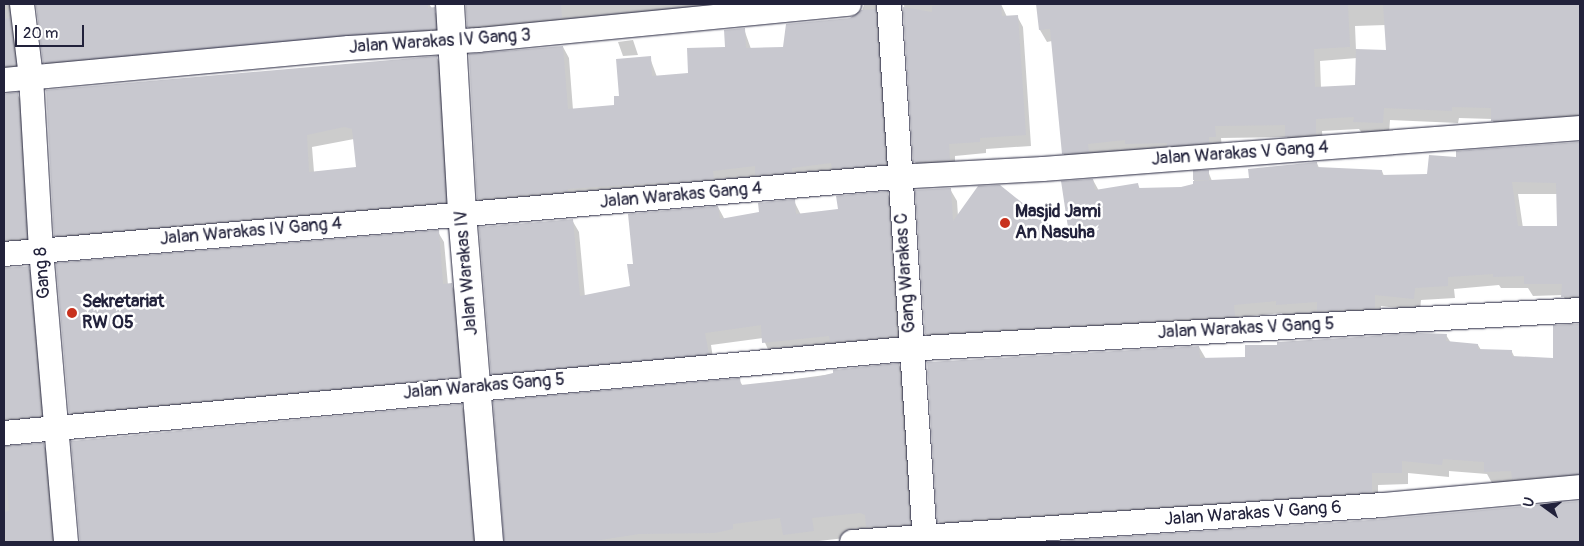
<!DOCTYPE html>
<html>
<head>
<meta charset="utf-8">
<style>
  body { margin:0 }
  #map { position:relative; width:1584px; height:546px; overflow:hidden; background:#fff; font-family:Pangolin,sans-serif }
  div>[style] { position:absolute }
  .shadow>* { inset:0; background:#0003 }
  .building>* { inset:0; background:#c8c8cf; transform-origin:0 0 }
  .roads { filter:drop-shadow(0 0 1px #22223b) drop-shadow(0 0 1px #22223b) }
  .street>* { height:24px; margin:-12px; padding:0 12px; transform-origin:12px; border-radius:12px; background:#fff }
  .secondary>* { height:28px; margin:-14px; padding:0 14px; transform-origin:14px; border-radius:14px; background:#fff }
  .dots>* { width:14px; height:14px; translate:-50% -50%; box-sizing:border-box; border:2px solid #fff; border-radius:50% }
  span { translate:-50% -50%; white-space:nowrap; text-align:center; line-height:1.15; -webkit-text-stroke:5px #fff; paint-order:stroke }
  .street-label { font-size:18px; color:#22223b }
  .poi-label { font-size:18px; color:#22223b; font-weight:700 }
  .left { translate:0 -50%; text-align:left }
  .frame { position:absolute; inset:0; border:5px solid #22223b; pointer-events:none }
  .north { position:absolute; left:1519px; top:481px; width:50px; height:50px; -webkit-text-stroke:4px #fff; paint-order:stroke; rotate:284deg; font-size:14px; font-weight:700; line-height:20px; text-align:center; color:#22223b }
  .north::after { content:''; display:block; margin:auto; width:18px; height:22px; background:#22223b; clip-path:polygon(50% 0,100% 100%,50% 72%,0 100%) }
  .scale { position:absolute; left:15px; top:25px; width:69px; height:22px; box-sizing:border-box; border:2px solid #22223b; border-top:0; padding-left:6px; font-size:15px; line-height:18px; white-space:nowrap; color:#22223b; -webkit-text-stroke:4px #fff; paint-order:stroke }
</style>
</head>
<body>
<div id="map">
  <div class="shadow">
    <div style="clip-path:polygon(4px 4px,19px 4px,21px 75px,4px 78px)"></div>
    <div style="clip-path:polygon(36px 4px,429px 4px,440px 19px,441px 39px,50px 73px,44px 62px)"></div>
    <div style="clip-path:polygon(466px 4px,830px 4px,475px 38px,468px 27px)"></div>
    <div style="clip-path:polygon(861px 4px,891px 4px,892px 175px,485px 210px,478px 199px,470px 56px,563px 47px,569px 58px,573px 110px,616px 106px,650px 58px,657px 77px,689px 74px,726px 48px,744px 29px,751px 49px,784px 48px,851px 19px,862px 11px,864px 5px)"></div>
    <div style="clip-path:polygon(904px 4px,1001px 4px,1007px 17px,1017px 16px,1023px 27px,1031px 146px,986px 149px,986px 153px,955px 156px,955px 171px,921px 173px,915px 162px)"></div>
    <div style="clip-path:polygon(evenodd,1037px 4px,1580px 4px,1580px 127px,1499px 133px,1492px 119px,1459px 118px,1458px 123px,1390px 120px,1389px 134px,1362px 133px,1359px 129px,1322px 131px,1323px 146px,1294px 148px,1287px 137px,1221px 138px,1222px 149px,1070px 165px,1063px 153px,1052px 41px,1047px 42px,1040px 30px,1037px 4px,1386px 25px,1387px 51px,1356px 50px,1355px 26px,1386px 25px,1037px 4px,1357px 58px,1356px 86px,1321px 88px,1320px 61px,1357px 58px)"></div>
    <div style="clip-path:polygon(633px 40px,638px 55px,623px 56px,618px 42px)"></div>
    <div style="clip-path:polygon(evenodd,437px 58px,443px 69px,452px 213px,62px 247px,55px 236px,437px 58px,354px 139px,358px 168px,314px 172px,312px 147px,354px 139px)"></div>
    <div style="clip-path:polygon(4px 94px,17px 94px,23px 104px,32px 248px,4px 252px)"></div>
    <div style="clip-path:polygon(evenodd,1580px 143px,1580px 309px,1570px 309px,1563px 295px,1533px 296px,1528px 288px,1501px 288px,1499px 285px,1454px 289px,1455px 298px,1421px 300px,1420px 311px,1381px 306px,1381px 320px,1284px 317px,1282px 313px,1240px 317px,1241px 328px,933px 346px,926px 334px,950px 189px,957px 201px,958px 216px,1072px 244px,1093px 180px,1099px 191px,1138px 185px,1140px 189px,1181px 188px,1194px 185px,1194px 180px,1208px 171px,1212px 181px,1250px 179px,1317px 163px,1319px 168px,1382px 171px,1384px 176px,1428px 175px,1457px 158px,1457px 152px,1580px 143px,1518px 194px,1558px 194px,1558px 227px,1523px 228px,1518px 194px)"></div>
    <div style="clip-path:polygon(887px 193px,894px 205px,903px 348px,770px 354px,763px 338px,711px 345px,714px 365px,499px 385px,492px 373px,572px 220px,579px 232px,585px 297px,631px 287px,635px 265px,718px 207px,725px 220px,760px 213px,794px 201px,801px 215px,839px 210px)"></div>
    <div style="clip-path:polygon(438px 232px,444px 242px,448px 285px,451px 285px,458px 296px,465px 387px,76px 424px,70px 413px)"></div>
    <div style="clip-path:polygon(28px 267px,34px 277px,47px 426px,4px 431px,4px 268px)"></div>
    <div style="clip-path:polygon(1580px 324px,1580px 486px,1492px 483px,1487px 474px,1449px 471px,1449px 477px,1408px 473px,1408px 484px,1378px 485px,1378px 504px,946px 534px,939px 522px,1199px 347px,1206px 359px,1246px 358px,1278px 347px,1446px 335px,1451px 343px,1478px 345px,1481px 350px,1512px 352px,1515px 358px,1554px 359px,1554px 326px)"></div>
    <div style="clip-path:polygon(899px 365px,905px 377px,916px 530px,810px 542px,505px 542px,739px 380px,743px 386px)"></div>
    <div style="clip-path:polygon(461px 405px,467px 416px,478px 542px,80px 542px)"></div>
    <div style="clip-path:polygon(43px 444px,49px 455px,57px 542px,4px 542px,4px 447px)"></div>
    <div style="clip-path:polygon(1580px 502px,1580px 542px,1064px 542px,1383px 520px)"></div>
  </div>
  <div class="building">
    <div style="clip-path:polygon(36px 4px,428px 4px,428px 8px,435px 7px,436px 29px,43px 63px)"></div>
    <div style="clip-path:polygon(561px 4px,562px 18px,467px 27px,466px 5px)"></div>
    <div style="clip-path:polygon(955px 4px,1001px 4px,1002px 16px,1018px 15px,1026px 135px,980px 138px,980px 142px,949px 144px,950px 160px,913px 162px,903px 7px,932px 12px,932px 6px)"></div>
    <div style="clip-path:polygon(1036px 4px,1348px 4px,1350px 47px,1314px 49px,1315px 87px,1355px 85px,1356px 49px,1386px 50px,1383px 4px,1580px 4px,1580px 114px,1491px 121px,1491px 108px,1452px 107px,1452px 111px,1384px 108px,1383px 123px,1353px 122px,1354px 117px,1316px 119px,1316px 134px,1285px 137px,1285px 125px,1215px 126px,1216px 137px,1209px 137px,1209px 143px,1167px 146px,1167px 143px,1125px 144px,1125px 140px,1088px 144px,1089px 152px,1062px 154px,1050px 29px,1039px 30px)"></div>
    <div style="clip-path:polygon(876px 9px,886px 164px,832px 169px,831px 163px,792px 168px,792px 172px,755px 175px,755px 166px,713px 171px,714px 179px,568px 189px,568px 191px,477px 199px,469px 54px,563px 46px,568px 109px,614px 105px,614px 96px,619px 96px,616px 59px,651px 56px,652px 76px,688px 73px,687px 48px,725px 47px,724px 30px,745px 28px,746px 48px,783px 47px,786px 24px,850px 18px,861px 10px)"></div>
    <div style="clip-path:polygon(10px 18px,16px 65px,4px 66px,4px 19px)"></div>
    <div style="clip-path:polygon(evenodd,437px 56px,446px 202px,54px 236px,46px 90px,437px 56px,344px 127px,352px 129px,356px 167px,309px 172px,307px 135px,344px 127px)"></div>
    <div style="clip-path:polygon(18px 92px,27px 238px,4px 240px,4px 94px)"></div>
    <div style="clip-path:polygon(evenodd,1580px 142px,1580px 296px,1561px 297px,1562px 284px,1524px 284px,1524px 276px,1493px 277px,1493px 274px,1448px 277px,1448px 286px,1415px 288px,1414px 299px,1375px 295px,1375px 308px,1317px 311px,1317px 302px,1276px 305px,1276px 301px,1234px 305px,1235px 316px,925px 334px,915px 190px,951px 188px,953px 221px,978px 186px,1000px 185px,1070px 241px,1061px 181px,1093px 179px,1095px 190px,1138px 183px,1139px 188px,1181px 187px,1193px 184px,1193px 181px,1249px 178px,1248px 169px,1317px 162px,1317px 167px,1382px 170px,1382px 175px,1427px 174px,1429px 155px,1456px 157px,1456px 151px,1580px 142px,1512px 182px,1556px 183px,1557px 226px,1518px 226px,1512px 182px)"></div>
    <div style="left:1209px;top:170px;width:10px;height:16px;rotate:90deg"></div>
    <div style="clip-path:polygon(888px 191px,897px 336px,830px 342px,829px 336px,762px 343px,761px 325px,705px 333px,709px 354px,491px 374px,479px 227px,573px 219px,580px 296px,630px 286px,627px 264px,633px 264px,628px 214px,718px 206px,720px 219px,759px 212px,758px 203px,795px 199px,796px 214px,838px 209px,836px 196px)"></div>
    <div style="clip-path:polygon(439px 230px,443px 284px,452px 283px,460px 377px,69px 413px,56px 263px)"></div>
    <div style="clip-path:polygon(29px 266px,41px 416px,4px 419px,4px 268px)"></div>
    <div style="clip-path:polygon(1580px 324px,1580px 474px,1512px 479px,1511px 471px,1484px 472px,1484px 462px,1443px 459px,1442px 465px,1402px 461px,1402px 473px,1372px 473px,1372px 492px,937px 522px,927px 362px,1199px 346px,1200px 358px,1245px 357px,1245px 345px,1277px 345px,1277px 342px,1420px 333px,1447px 334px,1446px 341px,1478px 344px,1478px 349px,1512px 350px,1512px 356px,1553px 358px,1553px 325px)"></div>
    <div style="clip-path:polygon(899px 363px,910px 524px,866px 527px,865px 515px,860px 513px,812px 518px,814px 531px,783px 535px,780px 518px,733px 524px,733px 529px,715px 533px,639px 534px,588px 542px,504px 542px,493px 401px,740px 378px,741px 385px,817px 377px,833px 373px,833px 370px)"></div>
    <div style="clip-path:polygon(462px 404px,473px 542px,80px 542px,71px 441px)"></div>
    <div style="clip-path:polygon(44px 443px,52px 542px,6px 542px,4px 512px,9px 511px,4px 446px)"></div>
    <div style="clip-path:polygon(1580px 501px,1580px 542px,1046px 542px,1383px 519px)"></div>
  </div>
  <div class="roads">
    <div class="street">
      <div style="left:22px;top:4px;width:74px;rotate:83deg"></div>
      <div style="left:31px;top:77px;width:173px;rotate:86.7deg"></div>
      <div style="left:41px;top:250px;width:293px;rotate:85.1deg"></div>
      <div style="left:889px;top:4px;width:539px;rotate:86.17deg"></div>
      <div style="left:4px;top:80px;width:346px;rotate:-5.3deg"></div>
      <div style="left:349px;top:48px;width:130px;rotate:-3.5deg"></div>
      <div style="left:479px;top:40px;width:372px;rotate:-5.6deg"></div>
      <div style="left:4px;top:254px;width:894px;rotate:-4.94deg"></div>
      <div style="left:895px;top:177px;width:148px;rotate:-3.1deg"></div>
      <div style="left:1043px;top:169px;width:539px;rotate:-4.37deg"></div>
      <div style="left:4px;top:433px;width:906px;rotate:-5.32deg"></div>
      <div style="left:906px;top:349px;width:675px;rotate:-3.31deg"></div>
      <div style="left:852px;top:542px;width:531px;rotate:-3.99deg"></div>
      <div style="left:1382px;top:505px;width:199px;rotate:-5.2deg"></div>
    </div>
    <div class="secondary">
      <div style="left:450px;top:4px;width:209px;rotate:86.7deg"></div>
      <div style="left:462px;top:213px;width:330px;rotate:85.3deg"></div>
    </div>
  </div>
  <div class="dots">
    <div style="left:1005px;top:223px;background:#c8321e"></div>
    <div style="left:72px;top:313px;background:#c8321e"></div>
  </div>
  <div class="street-label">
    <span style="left:440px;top:42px;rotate:-4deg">Jalan Warakas IV Gang 3</span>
    <span style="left:1240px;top:154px;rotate:-4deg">Jalan Warakas V Gang 4</span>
    <span style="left:681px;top:196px;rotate:-5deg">Jalan Warakas Gang 4</span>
    <span style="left:251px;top:232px;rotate:-5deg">Jalan Warakas IV Gang 4</span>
    <span style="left:43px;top:273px;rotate:-94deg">Gang 8</span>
    <span style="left:467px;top:273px;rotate:-95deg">Jalan Warakas IV</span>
    <span style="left:906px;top:273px;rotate:-94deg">Gang Warakas C</span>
    <span style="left:1246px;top:329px;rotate:-3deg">Jalan Warakas V Gang 5</span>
    <span style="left:484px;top:387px;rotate:-5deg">Jalan Warakas Gang 5</span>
    <span style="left:1253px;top:514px;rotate:-4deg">Jalan Warakas V Gang 6</span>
  </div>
  <div class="poi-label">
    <span class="left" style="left:1015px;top:223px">Masjid Jami<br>An Nasuha</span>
    <span class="left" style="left:82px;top:313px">Sekretariat<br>RW 05</span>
  </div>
  <div class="frame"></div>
  <div class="north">U</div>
  <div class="scale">20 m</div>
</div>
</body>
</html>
